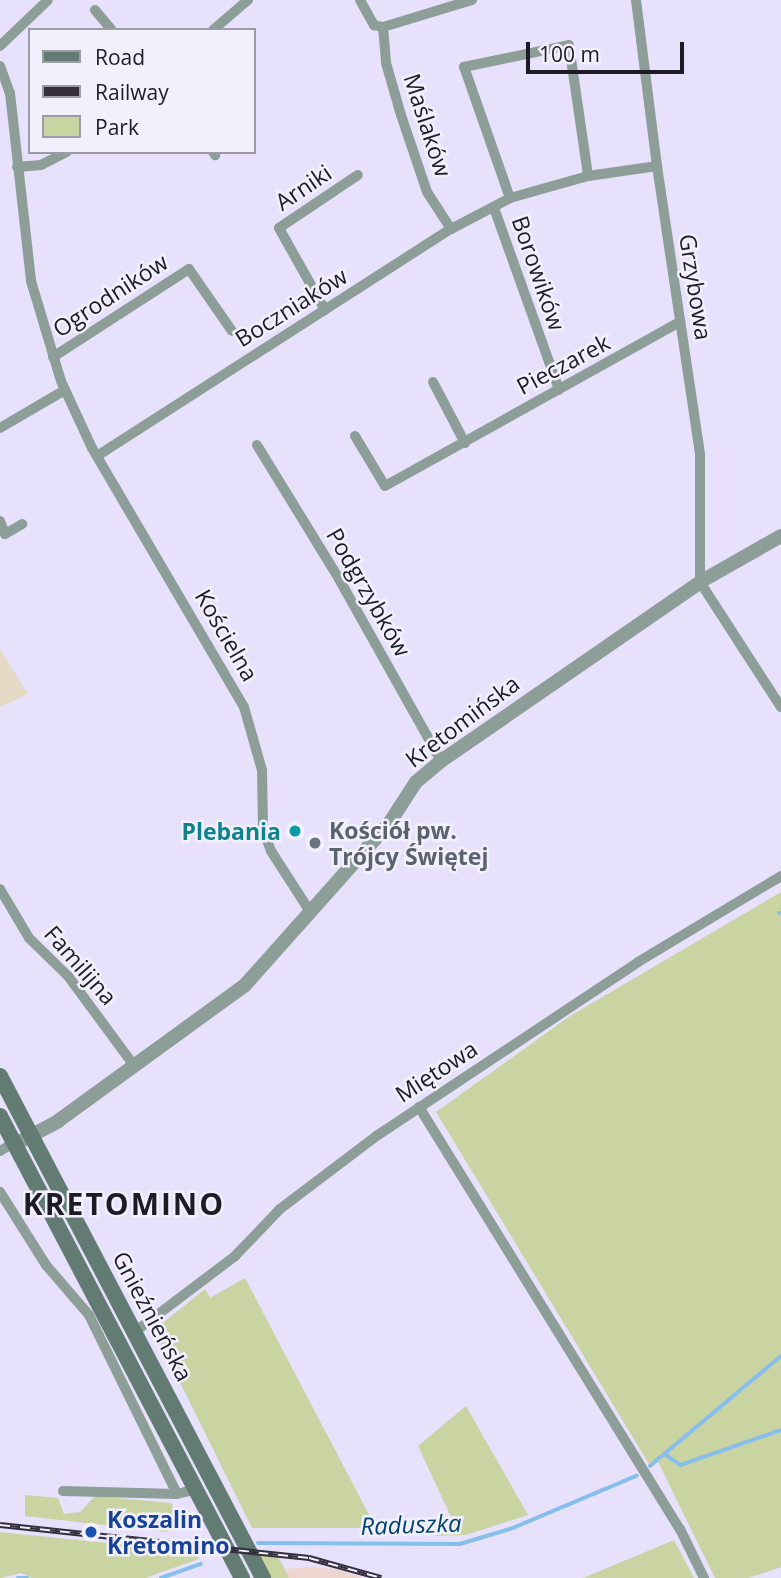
<!DOCTYPE html>
<html>
<head>
<meta charset="utf-8">
<style>
  body { margin:0 }
  #map { position:relative; width:781px; height:1578px; overflow:hidden; background:#e7e1fc; font-family:"Open Sans",sans-serif }
  div>[style] { position:absolute }
  .commercial>* { inset:0; background:#eed5ce }
  .industrial>* { inset:0; background:#e4dac5 }
  .green>* { inset:0; background:#c9d4a2 }
  .stream>* { height:3.5px; margin:-1.75px; padding:0 1.75px; transform-origin:1.75px; border-radius:1.75px; background:#87beec }
  .minor>* { height:10px; margin:-5px; padding:0 5px; transform-origin:5px; border-radius:5px; background:#8d9e99 }
  .tertiary>* { height:14px; margin:-7px; padding:0 7px; transform-origin:7px; border-radius:7px; background:#8d9e99 }
  .secondary>* { height:16px; margin:-8px; padding:0 8px; transform-origin:8px; border-radius:8px; background:#627c74 }
  .rail>* { height:6px; margin-top:-3px; transform-origin:0; background:repeating-linear-gradient(90deg,#f3f0fe 0 10px,#332f3d 0 20px); box-sizing:border-box; border-block:2px solid #332f3d }
  .dots>* { width:19px; height:19px; translate:-50% -50%; box-sizing:border-box; border:4px solid #f3f0fe; border-radius:50% }
  span { translate:-50% -50%; white-space:nowrap; text-align:center; line-height:1.15; -webkit-text-stroke:5px #f3f0fe; paint-order:stroke }
  .street-label { font-size:23px; color:#1e1b27 }
  .worship-label { font-size:23px; color:#5b616d; font-weight:700 }
  .left { translate:0 -50%; text-align:left }
  .culture-label { font-size:23px; color:#0d838f; font-weight:700 }
  .right { translate:-100% -50%; text-align:right }
  .transit-label { font-size:23px; color:#164399; font-weight:700 }
  .water-label { font-size:24px; color:#00446e; font-style:italic }
  .district-label { font-size:30px; color:#1e1b27; font-weight:700; letter-spacing:2px }
  .legend { position:absolute; left:28px; top:28px; width:228px; height:126px; box-sizing:border-box; background:#f3f0fe; border:2px solid #9e9ba8; margin:0; padding:9px 12px; list-style:none; font-size:21px; color:#1e1b27 }
  .legend li { display:flex; align-items:center; gap:14px; height:35px }
  .legend b { width:35px; border:2px solid #9e9ba8 }
  .scale { position:absolute; left:526px; top:42px; width:158px; height:32px; box-sizing:border-box; border:4px solid #1e1b27; border-top:0; padding-left:9px; font-size:21px; line-height:24px; white-space:nowrap; color:#1e1b27; -webkit-text-stroke:5px #f3f0fe; paint-order:stroke }
</style>
</head>
<body>
<div id="map">
  <div class="commercial">
    <div style="clip-path:polygon(313px 1567px,334px 1569px,364px 1578px,289px 1578px,285px 1569px)"></div>
  </div>
  <div class="industrial">
    <div style="clip-path:polygon(0 649px,28px 694px,0 707px)"></div>
  </div>
  <div class="green">
    <div style="clip-path:polygon(781px 892px,781px 1567px,749px 1578px,715px 1578px,657px 1460px,649px 1464px,436px 1112px,570px 1016px)"></div>
    <div style="clip-path:polygon(245px 1278px,376px 1528px,252px 1528px,154px 1330px,205px 1289px,210px 1298px)"></div>
    <div style="clip-path:polygon(466px 1406px,528px 1515px,466px 1535px,435px 1536px,451px 1528px,452px 1519px,418px 1446px)"></div>
    <div style="clip-path:polygon(25px 1495px,58px 1498px,64px 1514px,80px 1512px,95px 1496px,171px 1503px,181px 1524px,166px 1532px,25px 1516px)"></div>
    <div style="clip-path:polygon(0 1532px,196px 1552px,199px 1559px,145px 1578px,32px 1578px,21px 1573px,0 1578px)"></div>
    <div style="clip-path:polygon(674px 1540px,694px 1578px,583px 1578px)"></div>
    <div style="clip-path:polygon(257px 1553px,278px 1556px,289px 1578px,269px 1578px)"></div>
  </div>
  <div class="stream">
    <div style="left:779px;top:913px;width:2px"></div>
    <div style="left:666px;top:1455px;width:18px;rotate:34deg"></div>
    <div style="left:681px;top:1465px;width:106px;rotate:-19.3deg"></div>
    <div style="left:650px;top:1466px;width:171px;rotate:-40deg"></div>
    <div style="left:258px;top:1543px;width:202px;rotate:0.3deg"></div>
    <div style="left:460px;top:1544px;width:55px;rotate:-16.8deg"></div>
    <div style="left:513px;top:1528px;width:134px;rotate:-22.9deg"></div>
    <div style="left:18px;top:1578px;width:9px"></div>
    <div style="left:161px;top:1578px;width:42px;rotate:-19.3deg"></div>
  </div>
  <div class="minor">
    <div style="left:360px;top:0;width:29px;rotate:61deg"></div>
    <div style="left:374px;top:25px;width:9px;rotate:13deg"></div>
    <div style="left:383px;top:27px;width:93px;rotate:-16.9deg"></div>
    <div style="left:636px;top:0;width:167px;rotate:82.8deg"></div>
    <div style="left:657px;top:166px;width:292px;rotate:81.5deg"></div>
    <div style="left:700px;top:455px;width:127px;rotate:90deg"></div>
    <div style="left:700px;top:582px;width:149px;rotate:57.1deg"></div>
    <div style="left:95px;top:10px;width:26px;rotate:50deg"></div>
    <div style="left:383px;top:27px;width:36px;rotate:85deg"></div>
    <div style="left:386px;top:63px;width:54px;rotate:73.9deg"></div>
    <div style="left:401px;top:115px;width:81px;rotate:71.3deg"></div>
    <div style="left:427px;top:192px;width:44px;rotate:57deg"></div>
    <div style="left:213px;top:30px;width:46px;rotate:-40.6deg"></div>
    <div style="left:0;top:46px;width:66px;rotate:-43.8deg"></div>
    <div style="left:0;top:66px;width:29px;rotate:70deg"></div>
    <div style="left:10px;top:93px;width:189px;rotate:83.6deg"></div>
    <div style="left:31px;top:281px;width:104px;rotate:73.3deg"></div>
    <div style="left:61px;top:381px;width:74px;rotate:65.2deg"></div>
    <div style="left:92px;top:448px;width:300px;rotate:59.6deg"></div>
    <div style="left:244px;top:707px;width:66px;rotate:74.1deg"></div>
    <div style="left:262px;top:770px;width:59px;rotate:89deg"></div>
    <div style="left:263px;top:829px;width:23px;rotate:70deg"></div>
    <div style="left:271px;top:851px;width:74px;rotate:57.2deg"></div>
    <div style="left:213px;top:152px;width:4px;rotate:56deg"></div>
    <div style="left:17px;top:167px;width:24px;rotate:-5deg"></div>
    <div style="left:41px;top:165px;width:29px;rotate:-27deg"></div>
    <div style="left:510px;top:198px;width:139px;rotate:-109.3deg"></div>
    <div style="left:464px;top:67px;width:107px;rotate:-11.8deg"></div>
    <div style="left:569px;top:45px;width:132px;rotate:81.7deg"></div>
    <div style="left:494px;top:208px;width:193px;rotate:70.3deg"></div>
    <div style="left:325px;top:310px;width:94px;rotate:-119.3deg"></div>
    <div style="left:279px;top:228px;width:95px;rotate:-33.9deg"></div>
    <div style="left:53px;top:357px;width:162px;rotate:-32.9deg"></div>
    <div style="left:189px;top:269px;width:75px;rotate:55.3deg"></div>
    <div style="left:433px;top:382px;width:69px;rotate:62.3deg"></div>
    <div style="left:0;top:428px;width:75px;rotate:-30.3deg"></div>
    <div style="left:355px;top:436px;width:58px;rotate:59deg"></div>
    <div style="left:385px;top:486px;width:338px;rotate:-29.1deg"></div>
    <div style="left:257px;top:445px;width:157px;rotate:58.5deg"></div>
    <div style="left:339px;top:579px;width:209px;rotate:60.7deg"></div>
    <div style="left:97px;top:456px;width:421px;rotate:-32.7deg"></div>
    <div style="left:451px;top:229px;width:67px;rotate:-27.7deg"></div>
    <div style="left:510px;top:198px;width:81px;rotate:-15.8deg"></div>
    <div style="left:588px;top:176px;width:70px;rotate:-8.2deg"></div>
    <div style="left:0;top:521px;width:14px;rotate:69deg"></div>
    <div style="left:5px;top:534px;width:20px;rotate:-30deg"></div>
    <div style="left:0;top:889px;width:57px;rotate:59.4deg"></div>
    <div style="left:29px;top:938px;width:54px;rotate:44.3deg"></div>
    <div style="left:68px;top:976px;width:113px;rotate:53.6deg"></div>
    <div style="left:419px;top:1107px;width:496px;rotate:58.3deg"></div>
    <div style="left:680px;top:1529px;width:55px;rotate:63.9deg"></div>
    <div style="left:0;top:1151px;width:17px;rotate:-31deg"></div>
    <div style="left:0;top:1192px;width:86px;rotate:57.8deg"></div>
    <div style="left:46px;top:1265px;width:66px;rotate:49.3deg"></div>
    <div style="left:89px;top:1315px;width:199px;rotate:63.8deg"></div>
    <div style="left:136px;top:1331px;width:124px;rotate:-37.1deg"></div>
    <div style="left:235px;top:1256px;width:65px;rotate:-46.2deg"></div>
    <div style="left:280px;top:1209px;width:123px;rotate:-37.1deg"></div>
    <div style="left:378px;top:1135px;width:312px;rotate:-33.6deg"></div>
    <div style="left:638px;top:962px;width:167px;rotate:-31deg"></div>
    <div style="left:63px;top:1491px;width:114px;rotate:1.5deg"></div>
    <div style="left:177px;top:1494px;width:21px;rotate:-14deg"></div>
  </div>
  <div class="tertiary">
    <div style="left:23px;top:1140px;width:40px;rotate:-28deg"></div>
    <div style="left:58px;top:1121px;width:231px;rotate:-36deg"></div>
    <div style="left:245px;top:985px;width:218px;rotate:-48.3deg"></div>
    <div style="left:390px;top:822px;width:48px;rotate:-57deg"></div>
    <div style="left:416px;top:782px;width:33px;rotate:-40deg"></div>
    <div style="left:441px;top:761px;width:315px;rotate:-34.6deg"></div>
    <div style="left:700px;top:582px;width:93px;rotate:-29.6deg"></div>
  </div>
  <div class="secondary">
    <div style="left:0;top:1076px;width:567px;rotate:62.35deg"></div>
    <div style="left:0;top:1116px;width:522px;rotate:62.35deg"></div>
  </div>
  <div class="rail">
    <div style="left:0;top:1525px;width:311px;rotate:6.1deg"></div>
    <div style="left:309px;top:1558px;width:75px;rotate:15.5deg"></div>
  </div>
  <div class="dots">
    <div style="left:295px;top:831px;background:#0f9aa8"></div>
    <div style="left:315px;top:843px;background:#6b7280"></div>
    <div style="left:91px;top:1532px;background:#1a4fb4"></div>
  </div>
  <div class="street-label">
    <span style="left:428px;top:125px;rotate:72deg">Maślaków</span>
    <span style="left:303px;top:187px;rotate:-34deg">Arniki</span>
    <span style="left:539px;top:273px;rotate:71deg">Borowików</span>
    <span style="left:696px;top:287px;rotate:81deg">Grzybowa</span>
    <span style="left:110px;top:295px;rotate:-33deg">Ogrodników</span>
    <span style="left:291px;top:307px;rotate:-32deg">Boczniaków</span>
    <span style="left:563px;top:364px;rotate:-28deg">Pieczarek</span>
    <span style="left:369px;top:592px;rotate:60deg">Podgrzybków</span>
    <span style="left:227px;top:635px;rotate:60deg">Kościelna</span>
    <span style="left:462px;top:721px;rotate:-37deg">Kretomińska</span>
    <span style="left:81px;top:965px;rotate:49deg">Familijna</span>
    <span style="left:436px;top:1071px;rotate:-33deg">Miętowa</span>
    <span style="left:153px;top:1316px;rotate:62deg">Gnieźnieńska</span>
  </div>
  <div class="worship-label">
    <span class="left" style="left:329px;top:843px">Kościół pw.<br>Trójcy Świętej</span>
  </div>
  <div class="culture-label">
    <span class="right" style="left:281px;top:831px">Plebania</span>
  </div>
  <div class="transit-label">
    <span class="left" style="left:107px;top:1532px">Koszalin<br>Kretomino</span>
  </div>
  <div class="water-label">
    <span style="left:411px;top:1524px;rotate:-2deg">Raduszka</span>
  </div>
  <div class="district-label">
    <span style="left:124px;top:1204px">KRETOMINO</span>
  </div>
  <ul class="legend">
  <li><b style="height:9px;background:#627c74"></b>Road</li>
  <li><b style="height:9px;background:#332f3d"></b>Railway</li>
  <li><b style="height:19px;background:#c9d4a2"></b>Park</li>
  </ul>
  <div class="scale">100 m</div>
</div>
</body>
</html>
